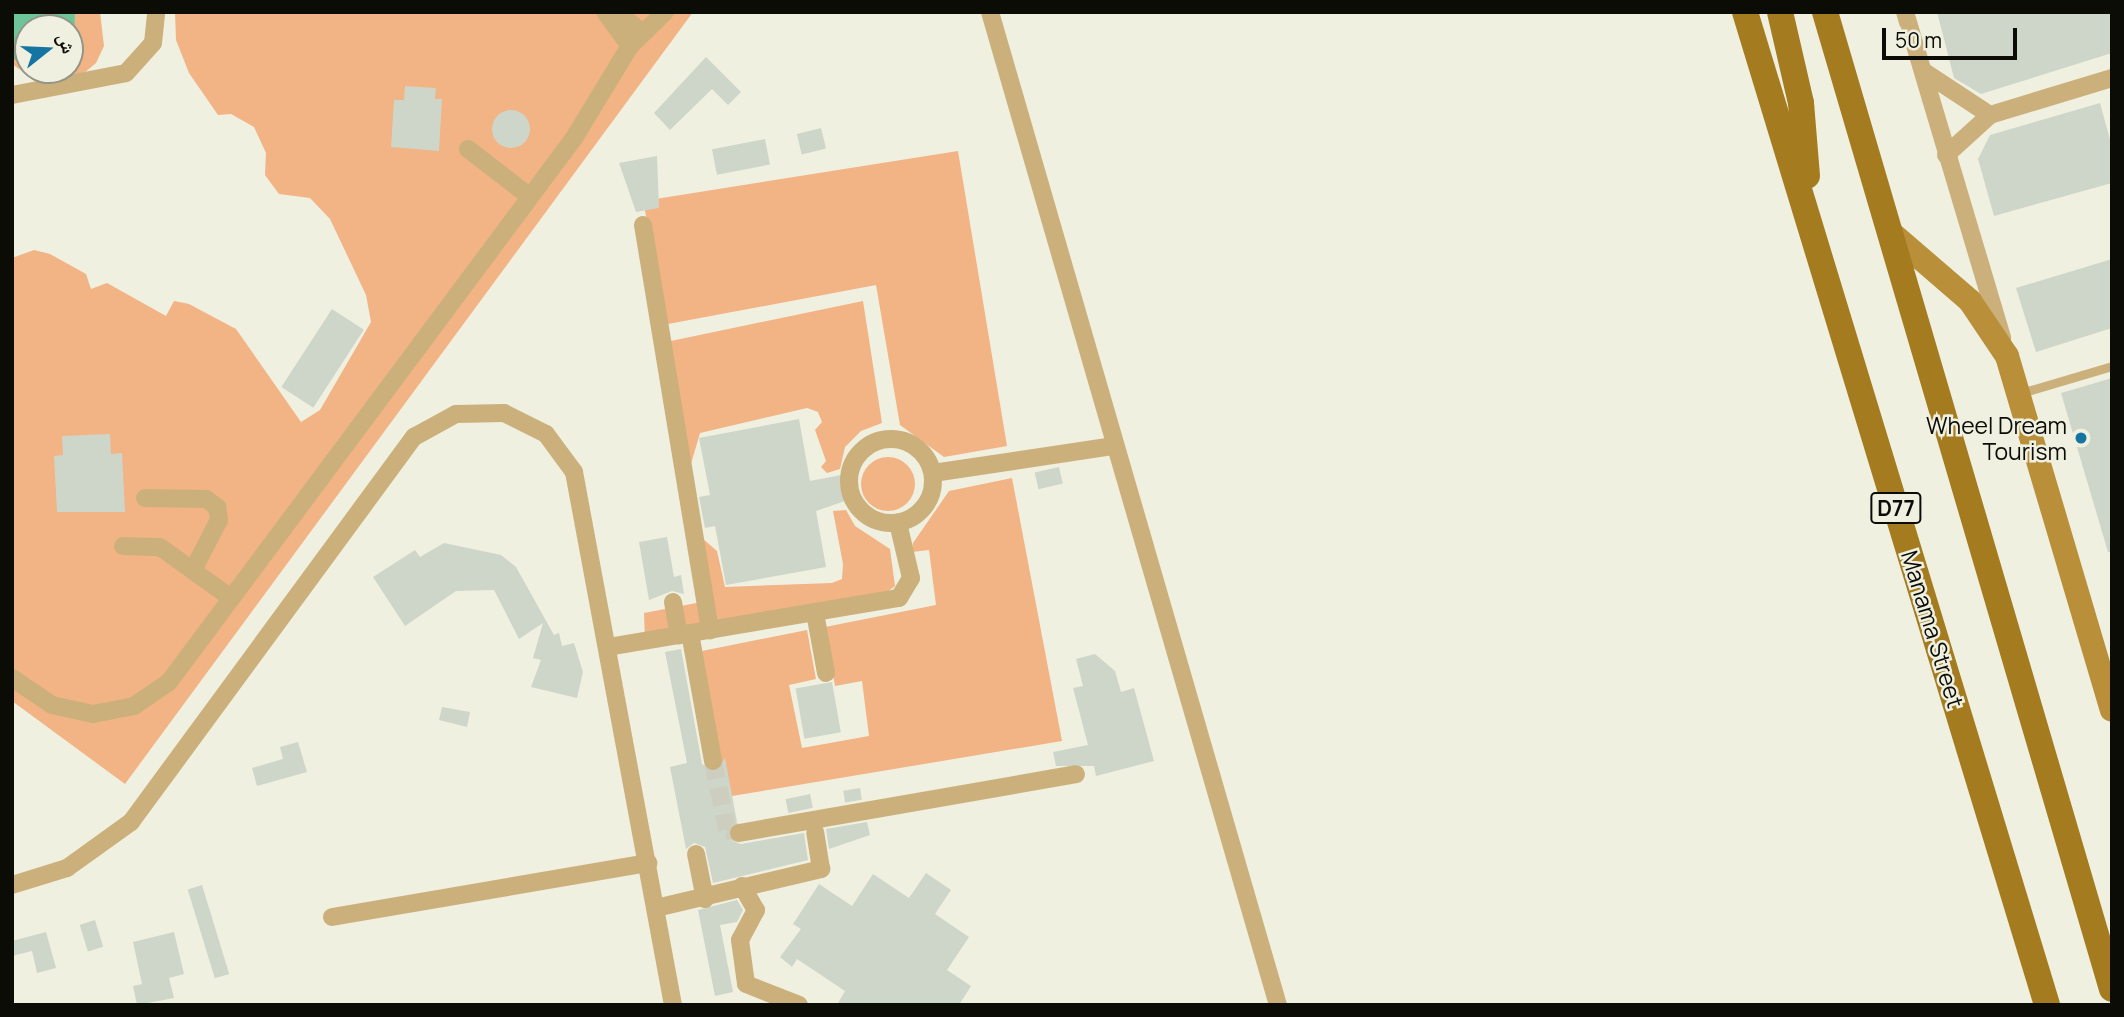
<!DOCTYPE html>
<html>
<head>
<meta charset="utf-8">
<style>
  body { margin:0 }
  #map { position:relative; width:2124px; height:1017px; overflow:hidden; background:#eff0e0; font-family:Manrope,"Noto Naskh Arabic",sans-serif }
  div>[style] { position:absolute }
  .green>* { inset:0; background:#f2b385 }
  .round { border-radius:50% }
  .water>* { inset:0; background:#6ec597 }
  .building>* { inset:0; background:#ced6c9; transform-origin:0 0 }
  .street-tunnel>* { height:18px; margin-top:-9px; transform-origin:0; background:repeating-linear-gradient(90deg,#cdcebf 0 18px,transparent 0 27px) }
  .lane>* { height:9px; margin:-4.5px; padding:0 4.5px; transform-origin:4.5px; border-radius:4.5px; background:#ccb07c }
  .street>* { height:18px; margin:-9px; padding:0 9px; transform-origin:9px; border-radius:9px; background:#ccb07c }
  .street>.ring { margin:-9px; padding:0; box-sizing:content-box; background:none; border:18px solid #ccb07c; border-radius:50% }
  .secondary>* { height:24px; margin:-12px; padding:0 12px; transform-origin:12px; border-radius:12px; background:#b98f39 }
  .primary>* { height:26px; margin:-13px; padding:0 13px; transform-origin:13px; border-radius:13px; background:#a47b1f }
  .dots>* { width:19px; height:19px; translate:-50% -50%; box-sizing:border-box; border:4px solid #eff0e0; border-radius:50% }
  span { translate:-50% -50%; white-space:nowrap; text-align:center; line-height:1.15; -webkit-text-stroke:5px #eff0e0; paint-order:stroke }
  .shield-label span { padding:2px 5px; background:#eff0e0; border:2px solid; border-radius:5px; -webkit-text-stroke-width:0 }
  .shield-label { font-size:21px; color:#0c0c07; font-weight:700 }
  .poi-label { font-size:23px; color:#0c0c07 }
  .right { translate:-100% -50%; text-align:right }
  .street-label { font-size:23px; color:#0c0c07 }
  .frame { position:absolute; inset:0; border:14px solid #0c0c07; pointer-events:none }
  .north { position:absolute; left:14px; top:14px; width:70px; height:70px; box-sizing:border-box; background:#eff0e0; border:2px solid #949589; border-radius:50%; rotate:72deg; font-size:19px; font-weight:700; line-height:28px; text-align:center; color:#0c0c07 }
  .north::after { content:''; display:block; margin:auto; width:24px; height:32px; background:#1575a2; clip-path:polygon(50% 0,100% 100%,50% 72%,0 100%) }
  .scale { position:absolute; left:1882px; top:28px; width:135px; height:32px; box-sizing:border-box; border:4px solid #0c0c07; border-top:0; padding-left:9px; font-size:21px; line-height:24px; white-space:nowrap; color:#0c0c07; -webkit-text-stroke:5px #eff0e0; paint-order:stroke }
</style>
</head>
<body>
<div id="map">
  <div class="green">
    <div style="clip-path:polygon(75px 12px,100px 12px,104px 46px,96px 63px,78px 78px,43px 86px,12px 64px,12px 58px,28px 62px,28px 70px,70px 70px)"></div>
    <div style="clip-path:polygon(175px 12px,693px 12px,125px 784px,12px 701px,12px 258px,34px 250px,50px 254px,86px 274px,91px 289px,107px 283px,166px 316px,174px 301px,189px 304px,236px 329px,301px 422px,320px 410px,371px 322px,366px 295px,330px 219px,310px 198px,279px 194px,265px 175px,266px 153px,254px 127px,231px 114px,218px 115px,189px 73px,176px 40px)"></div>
    <div style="clip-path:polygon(958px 151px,1007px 446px,944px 457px,900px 425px,876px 285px,668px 324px,643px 201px)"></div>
    <div style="clip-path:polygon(863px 301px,882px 423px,861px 431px,845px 447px,840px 469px,827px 473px,821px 467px,826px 461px,815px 430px,822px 422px,818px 412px,807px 408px,700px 433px,688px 474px,666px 342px)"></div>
    <div class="round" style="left:861px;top:457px;width:54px;height:54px"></div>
    <div style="clip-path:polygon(1012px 478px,1062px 741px,726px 797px,702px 651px,807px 630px,816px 679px,789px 685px,802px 748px,869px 736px,862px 681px,835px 686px,825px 627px,936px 605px,929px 550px,912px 552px,913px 543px,949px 491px)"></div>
    <div style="clip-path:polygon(846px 510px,855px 526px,890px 549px,895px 586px,878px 599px,645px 641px,644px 613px,707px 601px,695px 532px,717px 551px,725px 587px,832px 583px,842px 579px,843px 564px,833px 511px)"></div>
  </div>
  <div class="water">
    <div style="clip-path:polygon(12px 12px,75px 12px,74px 42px,70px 46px,70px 28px,28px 28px,28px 62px,19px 62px,12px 58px)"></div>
  </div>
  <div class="building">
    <div style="clip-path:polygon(1937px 12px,2112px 12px,2112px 53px,1981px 94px,1954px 78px)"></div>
    <div style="clip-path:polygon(706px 57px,741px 92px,728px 105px,712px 89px,670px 130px,654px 113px)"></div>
    <div style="clip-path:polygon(405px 86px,436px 88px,435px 99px,442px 99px,439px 151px,391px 147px,394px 100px,404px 100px)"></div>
    <div style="clip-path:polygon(2100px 103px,2112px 147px,2112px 183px,1994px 216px,1978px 159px,1990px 135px)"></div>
    <div class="round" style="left:492px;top:110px;width:38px;height:38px"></div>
    <div style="left:821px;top:128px;width:21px;height:25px;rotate:76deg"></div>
    <div style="left:765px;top:139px;width:26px;height:54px;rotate:79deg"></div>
    <div style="clip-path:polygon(657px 156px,659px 208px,636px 212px,619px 163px)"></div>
    <div style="clip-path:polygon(2112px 259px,2112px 328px,2036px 352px,2016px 288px)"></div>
    <div style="left:332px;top:309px;width:38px;height:93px;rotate:33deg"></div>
    <div style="clip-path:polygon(2112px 378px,2112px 552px,2108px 552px,2061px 393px)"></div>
    <div style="clip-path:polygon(799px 419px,810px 481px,846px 474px,851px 499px,816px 511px,826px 567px,726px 585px,715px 526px,705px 528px,699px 497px,710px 495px,699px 438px)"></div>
    <div style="clip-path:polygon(110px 434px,111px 454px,122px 453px,125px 512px,57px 512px,54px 456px,63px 455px,62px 436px)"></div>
    <div style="left:1059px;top:467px;width:17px;height:25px;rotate:77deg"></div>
    <div style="clip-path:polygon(667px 537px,674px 577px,681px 575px,684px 594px,672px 591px,649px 600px,639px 542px)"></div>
    <div style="clip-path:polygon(444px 543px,501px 555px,516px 567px,554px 635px,559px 633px,562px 646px,574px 643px,583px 672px,577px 698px,531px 687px,541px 660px,533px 658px,543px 623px,519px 639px,494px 590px,456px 591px,405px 626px,373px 577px,415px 550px,420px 557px)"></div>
    <div style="clip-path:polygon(681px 649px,702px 764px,716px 772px,725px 758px,737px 822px,729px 828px,730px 840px,741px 844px,804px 833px,808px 860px,713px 883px,705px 847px,694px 843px,686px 849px,670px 767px,687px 763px,665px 652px)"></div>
    <div style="clip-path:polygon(1095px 654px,1115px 671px,1121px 692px,1134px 688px,1154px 761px,1096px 776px,1094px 766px,1056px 766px,1053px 752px,1088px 745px,1073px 688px,1083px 686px,1076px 659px)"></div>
    <div style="left:832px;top:682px;width:51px;height:37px;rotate:80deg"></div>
    <div style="clip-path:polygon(442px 707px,470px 712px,467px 727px,439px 720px)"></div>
    <div style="clip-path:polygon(298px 742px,307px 772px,257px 786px,252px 768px,283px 759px,280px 747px)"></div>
    <div style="left:860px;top:788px;width:12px;height:17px;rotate:81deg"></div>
    <div style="left:810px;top:794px;width:14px;height:25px;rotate:78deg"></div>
    <div style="clip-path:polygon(867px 822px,870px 835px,829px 849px,826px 829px)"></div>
    <div style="clip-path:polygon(926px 873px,951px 890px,935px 914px,969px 937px,947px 970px,971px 986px,959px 1005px,837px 1005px,845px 991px,797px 959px,792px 967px,780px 957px,801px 929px,793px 924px,819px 884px,852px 906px,873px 874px,909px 898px)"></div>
    <div style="left:202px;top:885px;width:93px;height:15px;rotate:73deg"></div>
    <div style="clip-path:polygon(737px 900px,743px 910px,737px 922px,720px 925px,733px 992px,715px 996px,698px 910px)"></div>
    <div style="left:95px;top:920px;width:28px;height:16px;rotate:73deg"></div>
    <div style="clip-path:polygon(46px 932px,56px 968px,37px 973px,32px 951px,12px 956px,12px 941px)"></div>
    <div style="clip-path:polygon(174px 932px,184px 974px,169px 978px,174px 998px,137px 1005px,133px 986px,142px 984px,133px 942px)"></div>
  </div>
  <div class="street-tunnel">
    <div style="left:713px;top:761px;width:70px;rotate:78.5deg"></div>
    <div style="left:727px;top:830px;width:12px;rotate:14deg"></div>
  </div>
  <div class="lane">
    <div style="left:2021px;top:393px;width:95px;rotate:-16.5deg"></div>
  </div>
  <div class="street">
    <div style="left:605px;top:12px;width:42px;rotate:53.7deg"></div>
    <div style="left:618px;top:12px;width:32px;rotate:41deg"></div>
    <div style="left:990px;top:12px;width:1034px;rotate:73.83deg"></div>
    <div style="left:1905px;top:12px;width:340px;rotate:73.4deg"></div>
    <div style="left:1923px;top:71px;width:80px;rotate:33.3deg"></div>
    <div style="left:12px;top:95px;width:116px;rotate:-10.9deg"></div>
    <div style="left:126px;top:73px;width:40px;rotate:-48deg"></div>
    <div style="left:153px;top:43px;width:31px;rotate:-84deg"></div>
    <div style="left:468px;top:149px;width:77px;rotate:37.6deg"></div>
    <div style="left:1946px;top:155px;width:59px;rotate:-42.3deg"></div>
    <div style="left:1990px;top:115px;width:127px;rotate:-16.9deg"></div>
    <div style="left:643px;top:225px;width:411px;rotate:80.6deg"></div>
    <div class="ring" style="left:849px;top:439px;width:66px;height:66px"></div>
    <div style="left:933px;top:473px;width:183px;rotate:-8.5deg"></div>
    <div style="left:145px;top:498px;width:61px;rotate:0.9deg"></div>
    <div style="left:206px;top:499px;width:14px;rotate:36deg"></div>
    <div style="left:217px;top:507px;width:13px;rotate:81deg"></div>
    <div style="left:219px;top:520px;width:56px;rotate:117.5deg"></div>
    <div style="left:123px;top:546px;width:37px;rotate:2deg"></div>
    <div style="left:160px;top:547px;width:87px;rotate:35.7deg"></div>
    <div style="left:673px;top:602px;width:34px;rotate:80deg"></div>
    <div style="left:815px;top:613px;width:61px;rotate:79.6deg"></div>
    <div style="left:690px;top:633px;width:130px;rotate:79.8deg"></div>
    <div style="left:608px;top:647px;width:295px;rotate:-9.6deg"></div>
    <div style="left:899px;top:598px;width:23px;rotate:-59deg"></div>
    <div style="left:911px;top:578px;width:57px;rotate:-103.3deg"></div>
    <div style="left:12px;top:678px;width:48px;rotate:34deg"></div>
    <div style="left:52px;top:705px;width:42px;rotate:12.4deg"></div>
    <div style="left:93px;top:714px;width:42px;rotate:-11deg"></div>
    <div style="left:134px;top:706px;width:42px;rotate:-34.4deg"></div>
    <div style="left:169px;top:682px;width:678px;rotate:-53.33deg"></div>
    <div style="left:574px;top:138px;width:108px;rotate:-58.7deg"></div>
    <div style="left:630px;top:46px;width:49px;rotate:-44.2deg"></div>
    <div style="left:739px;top:833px;width:342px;rotate:-9.9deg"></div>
    <div style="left:696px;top:854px;width:46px;rotate:78.7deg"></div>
    <div style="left:12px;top:885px;width:58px;rotate:-17.2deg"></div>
    <div style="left:67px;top:868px;width:79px;rotate:-35.7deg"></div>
    <div style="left:131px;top:822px;width:478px;rotate:-53.7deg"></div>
    <div style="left:414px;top:437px;width:48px;rotate:-28.7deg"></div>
    <div style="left:456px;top:414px;width:48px;rotate:-1.2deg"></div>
    <div style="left:504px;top:413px;width:47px;rotate:26.6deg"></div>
    <div style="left:546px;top:434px;width:47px;rotate:53.6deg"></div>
    <div style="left:574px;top:472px;width:542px;rotate:79.48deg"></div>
    <div style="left:742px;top:886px;width:28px;rotate:60deg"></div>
    <div style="left:756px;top:910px;width:34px;rotate:118deg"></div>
    <div style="left:740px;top:940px;width:44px;rotate:82.2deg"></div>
    <div style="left:746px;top:984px;width:57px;rotate:21.6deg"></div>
    <div style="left:656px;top:908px;width:170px;rotate:-13.3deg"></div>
    <div style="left:821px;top:869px;width:37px;rotate:-99deg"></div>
    <div style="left:332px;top:917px;width:321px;rotate:-9.7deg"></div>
  </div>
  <div class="secondary">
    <div style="left:1889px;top:231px;width:107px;rotate:40.8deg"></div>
    <div style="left:1970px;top:301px;width:66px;rotate:56.1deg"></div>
    <div style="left:2007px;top:356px;width:369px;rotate:73.5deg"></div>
  </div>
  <div class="primary">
    <div style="left:1745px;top:12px;width:1038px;rotate:73.08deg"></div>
    <div style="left:1780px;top:12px;width:93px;rotate:77deg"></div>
    <div style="left:1801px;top:103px;width:73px;rotate:85.3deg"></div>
    <div style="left:1825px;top:12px;width:1018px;rotate:73.63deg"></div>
  </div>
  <div class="dots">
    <div style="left:2081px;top:438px;background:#1575a2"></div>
  </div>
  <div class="shield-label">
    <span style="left:1896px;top:508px">D77</span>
  </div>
  <div class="poi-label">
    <span class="right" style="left:2067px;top:438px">Wheel Dream<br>Tourism</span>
  </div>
  <div class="street-label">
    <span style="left:1933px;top:629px;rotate:73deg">Manama Street</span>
  </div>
  <div class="frame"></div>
  <div class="north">ش</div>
  <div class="scale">50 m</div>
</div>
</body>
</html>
